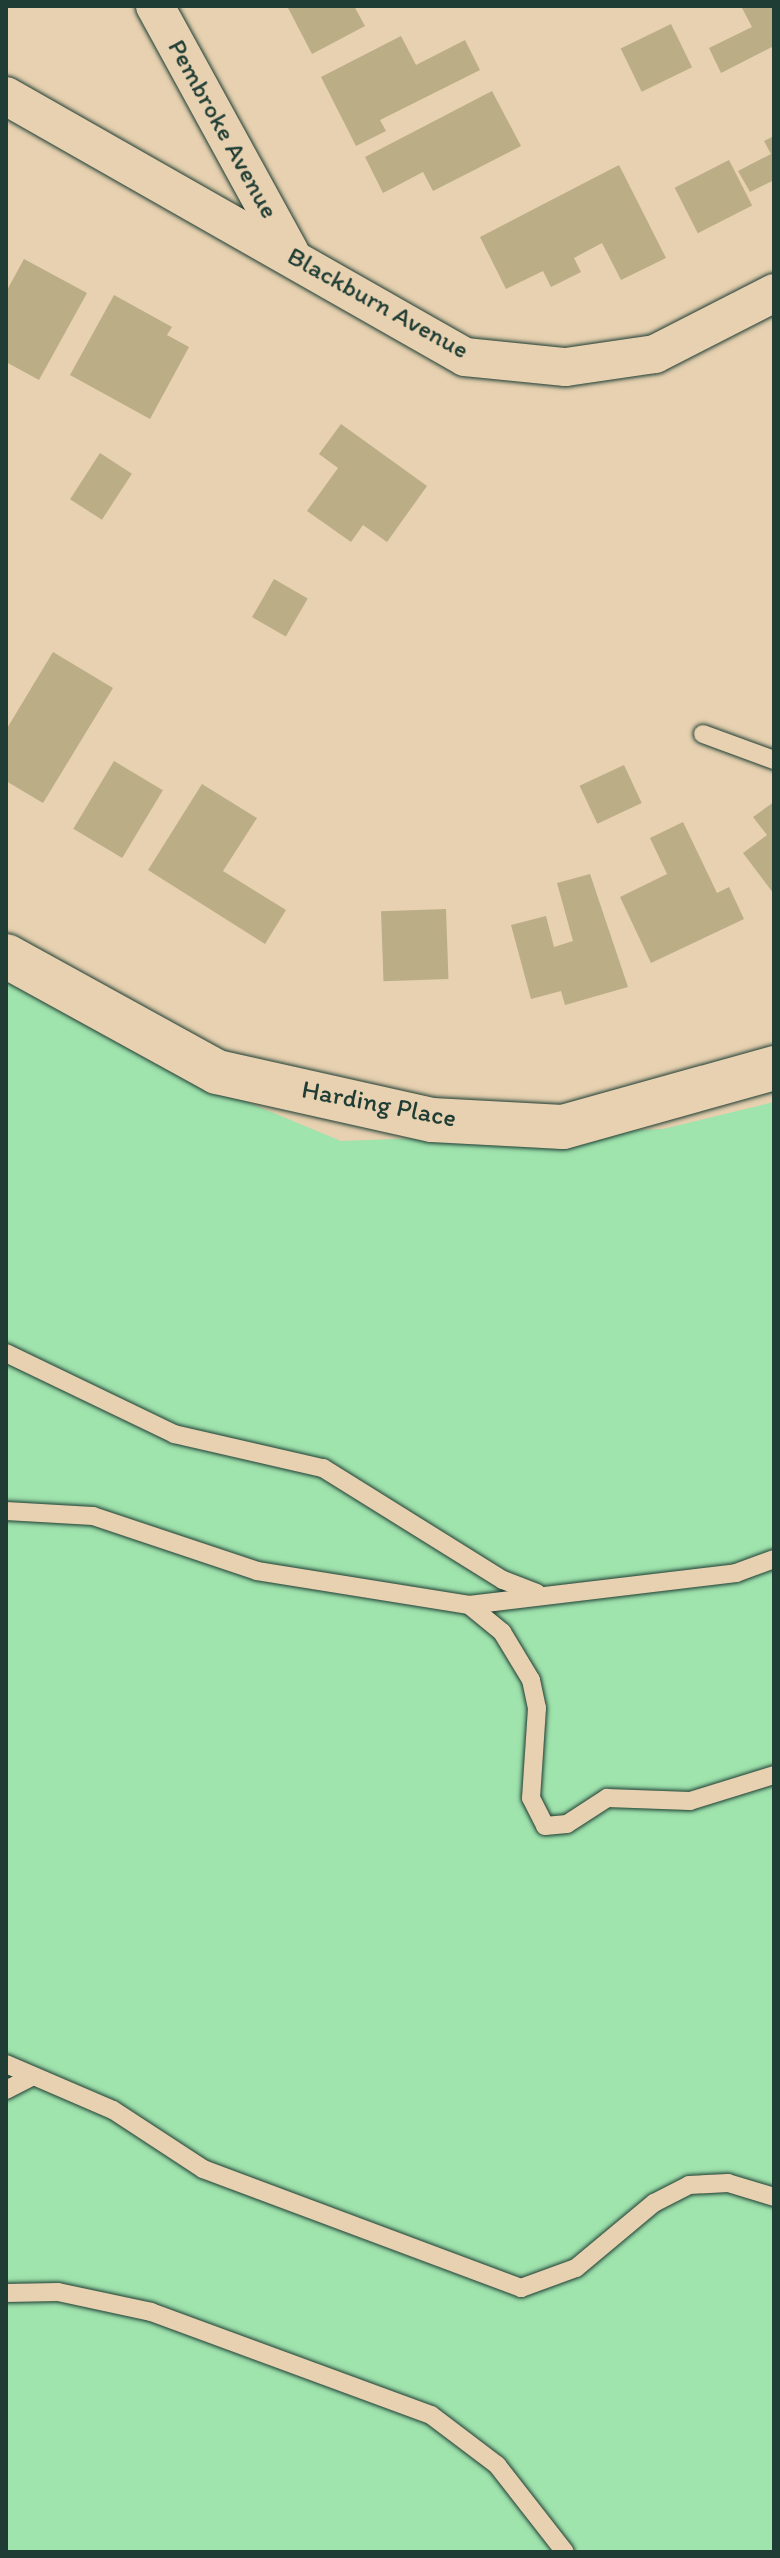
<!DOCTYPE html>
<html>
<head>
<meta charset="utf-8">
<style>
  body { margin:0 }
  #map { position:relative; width:780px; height:2558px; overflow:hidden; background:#e7d1b0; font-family:Itim,sans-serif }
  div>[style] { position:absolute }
  .green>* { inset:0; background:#9fe3ad }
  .building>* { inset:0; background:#bbad85; transform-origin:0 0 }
  .roads { filter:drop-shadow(0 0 2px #1f3d34) drop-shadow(0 0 2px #1f3d34) }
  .service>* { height:18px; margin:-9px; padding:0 9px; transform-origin:9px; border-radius:9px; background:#e7d1b0 }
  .minor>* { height:38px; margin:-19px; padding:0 19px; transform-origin:19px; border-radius:19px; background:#e7d1b0 }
  .secondary>* { height:44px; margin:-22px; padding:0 22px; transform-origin:22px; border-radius:22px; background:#e7d1b0 }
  span { translate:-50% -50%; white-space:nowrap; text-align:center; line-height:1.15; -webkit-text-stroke:6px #e7d1b0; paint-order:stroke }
  .street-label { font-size:26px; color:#1f3d34 }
  .frame { position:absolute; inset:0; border:8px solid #1f3d34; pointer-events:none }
</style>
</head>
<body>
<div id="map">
  <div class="green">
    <div style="clip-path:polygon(6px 981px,156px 1064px,341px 1141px,663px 1129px,774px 1102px,774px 2552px,6px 2552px)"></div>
  </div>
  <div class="building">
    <div style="clip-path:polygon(287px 6px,354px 6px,365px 26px,312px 54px)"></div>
    <div style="clip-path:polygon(741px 6px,774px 6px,774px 46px,721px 73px,709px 48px,752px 27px)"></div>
    <div style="left:671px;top:24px;width:48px;height:56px;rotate:64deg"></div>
    <div style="clip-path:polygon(401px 36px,416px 65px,465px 40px,480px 70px,380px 120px,386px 131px,356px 146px,321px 77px)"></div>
    <div style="clip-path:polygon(492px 91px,521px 146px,433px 191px,423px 172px,383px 193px,365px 157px)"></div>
    <div style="clip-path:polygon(774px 136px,774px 180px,750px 192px,738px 171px,771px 154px,764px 141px)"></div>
    <div style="left:729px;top:160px;width:51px;height:61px;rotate:63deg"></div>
    <div style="clip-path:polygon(619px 165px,666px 258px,621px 280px,602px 243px,574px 258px,581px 272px,551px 287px,543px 271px,506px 289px,480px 237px)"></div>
    <div style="clip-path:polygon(24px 259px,87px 293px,39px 380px,6px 362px,6px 292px)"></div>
    <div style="clip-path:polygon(114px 295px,172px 327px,167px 335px,189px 347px,150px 419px,70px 375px)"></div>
    <div style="clip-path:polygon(341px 424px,427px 486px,387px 542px,363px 525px,351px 542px,307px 511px,338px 468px,319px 454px)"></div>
    <div style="left:100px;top:453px;width:38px;height:55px;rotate:33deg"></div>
    <div style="left:274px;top:579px;width:39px;height:44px;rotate:30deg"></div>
    <div style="clip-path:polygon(53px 652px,113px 688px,43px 803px,6px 781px,6px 730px)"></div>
    <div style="left:114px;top:761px;width:57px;height:79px;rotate:31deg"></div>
    <div style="left:624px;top:765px;width:42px;height:49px;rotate:65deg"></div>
    <div style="clip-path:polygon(202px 784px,257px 818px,223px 871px,286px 910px,265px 944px,148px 870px)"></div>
    <div style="clip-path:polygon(774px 802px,774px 894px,743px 853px,767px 835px,753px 817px)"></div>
    <div style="clip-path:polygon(683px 822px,717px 893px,729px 887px,744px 919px,651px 963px,620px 897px,667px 874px,650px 838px)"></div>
    <div style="clip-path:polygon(590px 874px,628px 987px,565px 1005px,561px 991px,531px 999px,511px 925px,546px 916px,554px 947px,573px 941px,557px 883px)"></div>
    <div style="left:446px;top:909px;width:70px;height:65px;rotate:88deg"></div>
  </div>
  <div class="roads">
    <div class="service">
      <div style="left:703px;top:734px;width:76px;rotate:20.1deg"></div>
      <div style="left:6px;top:1353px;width:187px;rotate:25.7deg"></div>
      <div style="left:174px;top:1434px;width:153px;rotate:12.9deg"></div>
      <div style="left:323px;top:1468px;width:212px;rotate:31.9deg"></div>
      <div style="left:503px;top:1580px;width:36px;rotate:21deg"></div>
      <div style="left:6px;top:1511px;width:87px;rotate:3.3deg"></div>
      <div style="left:93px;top:1516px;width:173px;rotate:18.5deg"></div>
      <div style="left:257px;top:1571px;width:215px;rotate:9.1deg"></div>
      <div style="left:469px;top:1605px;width:269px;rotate:-6.8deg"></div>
      <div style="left:736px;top:1573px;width:40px;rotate:-20.2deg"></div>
      <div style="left:469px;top:1605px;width:43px;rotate:39.3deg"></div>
      <div style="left:502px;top:1632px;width:56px;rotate:58.9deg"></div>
      <div style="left:531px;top:1680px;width:29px;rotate:78deg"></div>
      <div style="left:537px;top:1708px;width:90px;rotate:93.8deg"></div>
      <div style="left:531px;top:1798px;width:31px;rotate:63deg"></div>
      <div style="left:545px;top:1826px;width:22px;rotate:-5deg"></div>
      <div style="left:567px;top:1824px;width:48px;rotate:-33deg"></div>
      <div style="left:607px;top:1798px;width:83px;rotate:2.1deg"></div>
      <div style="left:690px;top:1801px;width:88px;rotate:-17.2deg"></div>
      <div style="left:6px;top:2064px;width:116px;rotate:23.3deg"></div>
      <div style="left:113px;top:2110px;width:108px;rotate:33.2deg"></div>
      <div style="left:203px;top:2169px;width:340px;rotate:20.5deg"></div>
      <div style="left:521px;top:2288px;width:59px;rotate:-20deg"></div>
      <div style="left:576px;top:2268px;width:102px;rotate:-39.8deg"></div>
      <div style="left:654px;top:2203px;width:39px;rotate:-27deg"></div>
      <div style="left:689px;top:2185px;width:39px;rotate:-3deg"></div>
      <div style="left:728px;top:2183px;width:48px;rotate:16.9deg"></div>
      <div style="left:6px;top:2090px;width:29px;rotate:-27deg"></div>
      <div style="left:6px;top:2293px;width:52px;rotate:-1.1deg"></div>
      <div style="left:58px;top:2292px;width:95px;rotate:12.1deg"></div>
      <div style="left:151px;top:2312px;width:298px;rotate:20.2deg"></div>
      <div style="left:431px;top:2415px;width:83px;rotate:37.1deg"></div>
      <div style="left:497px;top:2465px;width:110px;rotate:52deg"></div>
    </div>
    <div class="minor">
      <div style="left:155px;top:6px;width:281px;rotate:61.3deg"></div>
      <div style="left:6px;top:96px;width:528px;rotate:29.62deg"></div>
      <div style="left:465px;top:357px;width:101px;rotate:5.7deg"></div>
      <div style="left:566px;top:367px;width:90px;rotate:-8.3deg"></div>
      <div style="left:655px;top:354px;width:134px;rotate:-27.1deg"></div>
    </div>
    <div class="secondary">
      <div style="left:6px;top:956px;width:241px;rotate:28.8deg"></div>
      <div style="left:217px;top:1072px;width:220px;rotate:12.6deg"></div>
      <div style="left:432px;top:1120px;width:131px;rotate:3.1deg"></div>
      <div style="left:563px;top:1127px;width:219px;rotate:-15.6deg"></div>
    </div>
  </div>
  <div class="street-label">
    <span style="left:223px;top:129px;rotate:61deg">Pembroke Avenue</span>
    <span style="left:378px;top:303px;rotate:29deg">Blackburn Avenue</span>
    <span style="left:379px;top:1104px;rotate:11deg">Harding Place</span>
  </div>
  <div class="frame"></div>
</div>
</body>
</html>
